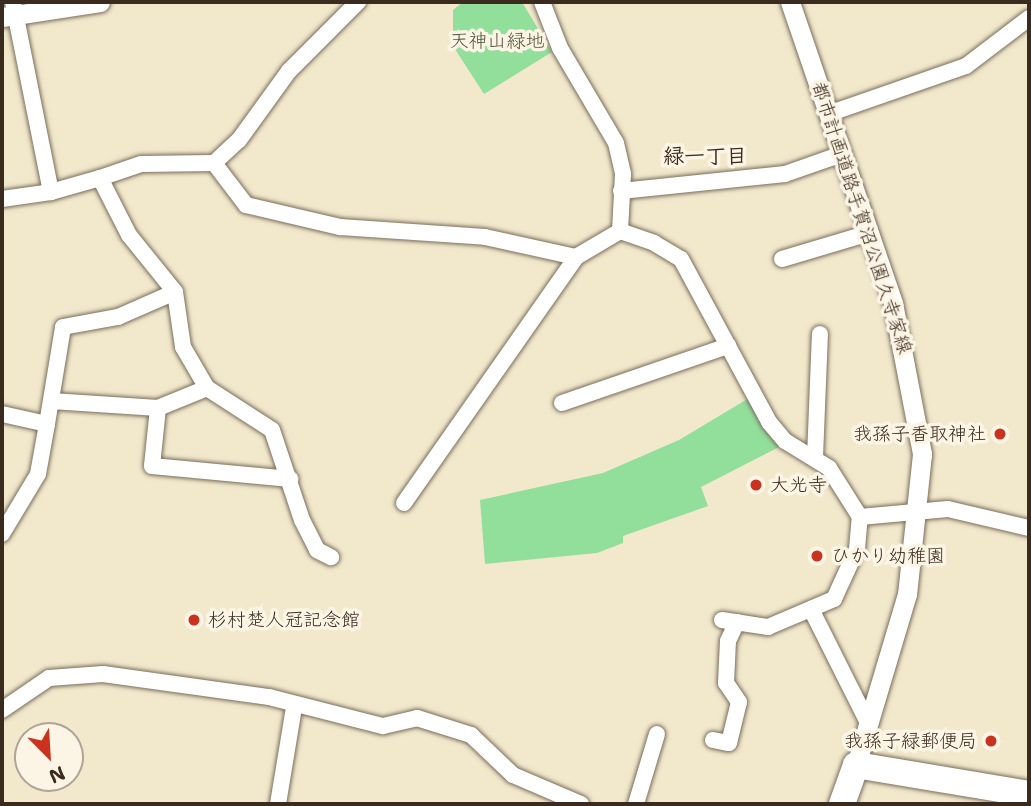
<!DOCTYPE html>
<html>
<head>
<meta charset="utf-8">
<style>
  body { margin:0 }
  #map { position:relative; width:1031px; height:806px; overflow:hidden; background:#f2e9cd; font-family:"Shantell Sans","Klee One",sans-serif }
  div>[style] { position:absolute }
  .green>* { inset:0; background:#92df9c }
  .roads { filter:drop-shadow(0 0 2px #7b6d5b) drop-shadow(0 0 2px #7b6d5b) }
  .minor>* { height:16px; margin:-8px; padding:0 8px; transform-origin:8px; border-radius:8px; background:#fff }
  .tertiary>* { height:19px; margin:-9.5px; padding:0 9.5px; transform-origin:9.5px; border-radius:9.5px; background:#fff }
  .trunk>* { height:26px; margin:-13px; padding:0 13px; transform-origin:13px; border-radius:13px; background:#fff }
  .dots>* { width:19px; height:19px; translate:-50% -50%; box-sizing:border-box; border:4px solid #fcf5e5; border-radius:50% }
  span { translate:-50% -50%; white-space:nowrap; text-align:center; line-height:1.15; -webkit-text-stroke:7px #fcf5e5; paint-order:stroke }
  .park-label { font-size:19px; color:#51573e }
  .street-label { font-size:19px; color:#3b2a1e }
  .poi-label { font-size:19px; color:#3b2a1e }
  .right { translate:-100% -50%; text-align:right }
  .left { translate:0 -50%; text-align:left }
  .neighbourhood-label { font-size:21px; color:#3b2a1e; font-weight:700 }
  .frame { position:absolute; inset:0; border:4px solid #3b2a1e; pointer-events:none }
  .north { position:absolute; left:14px; top:722px; width:70px; height:70px; box-sizing:border-box; background:#fcf5e5; border:2px solid #afa495; border-radius:50%; rotate:156deg; font-size:19px; font-weight:700; line-height:28px; text-align:center; color:#3b2a1e }
  .north::after { content:''; display:block; margin:auto; width:24px; height:32px; background:#c8321e; clip-path:polygon(50% 0,100% 100%,50% 72%,0 100%) }
</style>
</head>
<body>
<div id="map">
  <div class="green">
    <div style="clip-path:polygon(463px 2px,522px 2px,552px 52px,484px 94px,453px 46px,453px 10px)"></div>
    <div style="clip-path:polygon(749px 398px,781px 446px,701px 487px,708px 506px,623px 536px,623px 543px,597px 553px,485px 564px,480px 500px,603px 473px,679px 440px)"></div>
  </div>
  <div class="roads">
    <div class="minor">
      <div style="left:13px;top:2px;width:194px;rotate:78.7deg"></div>
      <div style="left:51px;top:192px;width:51px;rotate:-15.9deg"></div>
      <div style="left:100px;top:178px;width:64px;rotate:63deg"></div>
      <div style="left:129px;top:235px;width:73px;rotate:51.1deg"></div>
      <div style="left:175px;top:292px;width:56px;rotate:81.7deg"></div>
      <div style="left:183px;top:347px;width:48px;rotate:59.7deg"></div>
      <div style="left:207px;top:388px;width:53px;rotate:157.8deg"></div>
      <div style="left:158px;top:408px;width:107px;rotate:-176.3deg"></div>
      <div style="left:542px;top:2px;width:49px;rotate:68.6deg"></div>
      <div style="left:560px;top:48px;width:110px;rotate:59.5deg"></div>
      <div style="left:616px;top:143px;width:32px;rotate:77deg"></div>
      <div style="left:623px;top:174px;width:57px;rotate:93deg"></div>
      <div style="left:828px;top:114px;width:146px;rotate:-19.2deg"></div>
      <div style="left:966px;top:66px;width:79px;rotate:-37.3deg"></div>
      <div style="left:214px;top:163px;width:53px;rotate:52.7deg"></div>
      <div style="left:246px;top:205px;width:97px;rotate:13.2deg"></div>
      <div style="left:340px;top:227px;width:145px;rotate:3.9deg"></div>
      <div style="left:485px;top:237px;width:93px;rotate:12.4deg"></div>
      <div style="left:576px;top:257px;width:51px;rotate:-30.6deg"></div>
      <div style="left:620px;top:231px;width:36px;rotate:19deg"></div>
      <div style="left:654px;top:243px;width:31px;rotate:31deg"></div>
      <div style="left:681px;top:259px;width:185px;rotate:61.6deg"></div>
      <div style="left:769px;top:422px;width:25px;rotate:50deg"></div>
      <div style="left:785px;top:441px;width:52px;rotate:31.5deg"></div>
      <div style="left:829px;top:468px;width:58px;rotate:57.7deg"></div>
      <div style="left:860px;top:517px;width:88px;rotate:-5.2deg"></div>
      <div style="left:948px;top:509px;width:83px;rotate:13.2deg"></div>
      <div style="left:100px;top:178px;width:43px;rotate:-18.9deg"></div>
      <div style="left:141px;top:164px;width:73px;rotate:-0.8deg"></div>
      <div style="left:214px;top:163px;width:34px;rotate:-43deg"></div>
      <div style="left:239px;top:140px;width:85px;rotate:-54.1deg"></div>
      <div style="left:289px;top:71px;width:98px;rotate:-45deg"></div>
      <div style="left:621px;top:191px;width:165px;rotate:-5.9deg"></div>
      <div style="left:785px;top:174px;width:60px;rotate:-19.3deg"></div>
      <div style="left:2px;top:199px;width:49px;rotate:-8.1deg"></div>
      <div style="left:782px;top:259px;width:91px;rotate:-16.6deg"></div>
      <div style="left:207px;top:388px;width:77px;rotate:32.9deg"></div>
      <div style="left:272px;top:430px;width:95px;rotate:71.6deg"></div>
      <div style="left:302px;top:520px;width:34px;rotate:63deg"></div>
      <div style="left:317px;top:550px;width:16px;rotate:27deg"></div>
      <div style="left:562px;top:403px;width:176px;rotate:-19deg"></div>
      <div style="left:158px;top:408px;width:58px;rotate:95.9deg"></div>
      <div style="left:152px;top:466px;width:139px;rotate:5.4deg"></div>
      <div style="left:2px;top:414px;width:46px;rotate:12.5deg"></div>
      <div style="left:47px;top:424px;width:98px;rotate:-80.6deg"></div>
      <div style="left:63px;top:327px;width:56px;rotate:-10.3deg"></div>
      <div style="left:118px;top:317px;width:62px;rotate:-23.7deg"></div>
      <div style="left:815px;top:457px;width:123px;rotate:-87.7deg"></div>
      <div style="left:404px;top:503px;width:300px;rotate:-55deg"></div>
      <div style="left:2px;top:534px;width:70px;rotate:-59deg"></div>
      <div style="left:38px;top:474px;width:51px;rotate:-79.8deg"></div>
      <div style="left:811px;top:609px;width:125px;rotate:63.4deg"></div>
      <div style="left:722px;top:620px;width:47px;rotate:8.7deg"></div>
      <div style="left:768px;top:627px;width:72px;rotate:-23deg"></div>
      <div style="left:834px;top:599px;width:55px;rotate:-65.3deg"></div>
      <div style="left:857px;top:549px;width:32px;rotate:-85deg"></div>
      <div style="left:2px;top:710px;width:57px;rotate:-34.2deg"></div>
      <div style="left:49px;top:678px;width:54px;rotate:-4.2deg"></div>
      <div style="left:103px;top:674px;width:168px;rotate:7.9deg"></div>
      <div style="left:269px;top:697px;width:118px;rotate:14.3deg"></div>
      <div style="left:383px;top:726px;width:35px;rotate:-13deg"></div>
      <div style="left:417px;top:718px;width:57px;rotate:17.5deg"></div>
      <div style="left:471px;top:735px;width:58px;rotate:43.6deg"></div>
      <div style="left:513px;top:775px;width:74px;rotate:23.1deg"></div>
      <div style="left:713px;top:740px;width:16px;rotate:11deg"></div>
      <div style="left:729px;top:743px;width:42px;rotate:-76.3deg"></div>
      <div style="left:739px;top:702px;width:23px;rotate:-124deg"></div>
      <div style="left:726px;top:683px;width:42px;rotate:-87.3deg"></div>
      <div style="left:728px;top:641px;width:21px;rotate:-65deg"></div>
      <div style="left:278px;top:804px;width:98px;rotate:-80.6deg"></div>
      <div style="left:636px;top:804px;width:73px;rotate:-73.3deg"></div>
    </div>
    <div class="tertiary">
      <div style="left:790px;top:2px;width:318px;rotate:71.1deg"></div>
      <div style="left:893px;top:303px;width:154px;rotate:79.1deg"></div>
      <div style="left:922px;top:454px;width:141px;rotate:96.1deg"></div>
      <div style="left:907px;top:594px;width:178px;rotate:106.6deg"></div>
      <div style="left:2px;top:17px;width:99px;rotate:-8.7deg"></div>
    </div>
    <div class="trunk">
      <div style="left:842px;top:804px;width:41px;rotate:-70.3deg"></div>
      <div style="left:856px;top:765px;width:175px;rotate:9.5deg"></div>
    </div>
  </div>
  <div class="dots">
    <div style="left:1000px;top:434px;background:#c8321e"></div>
    <div style="left:756px;top:485px;background:#c8321e"></div>
    <div style="left:817px;top:556px;background:#c8321e"></div>
    <div style="left:194px;top:620px;background:#c8321e"></div>
    <div style="left:991px;top:741px;background:#c8321e"></div>
  </div>
  <div class="park-label">
    <span style="left:497px;top:41px">天神山緑地</span>
  </div>
  <div class="street-label">
    <span style="left:862px;top:218px;rotate:72deg">都市計画道路手賀沼公園久寺家線</span>
  </div>
  <div class="poi-label">
    <span class="right" style="left:986px;top:434px">我孫子香取神社</span>
    <span class="left" style="left:770px;top:485px">大光寺</span>
    <span class="left" style="left:831px;top:556px">ひかり幼稚園</span>
    <span class="left" style="left:208px;top:620px">杉村楚人冠記念館</span>
    <span class="right" style="left:977px;top:741px">我孫子緑郵便局</span>
  </div>
  <div class="neighbourhood-label">
    <span style="left:705px;top:156px">緑一丁目</span>
  </div>
  <div class="frame"></div>
  <div class="north">N</div>
</div>
</body>
</html>
